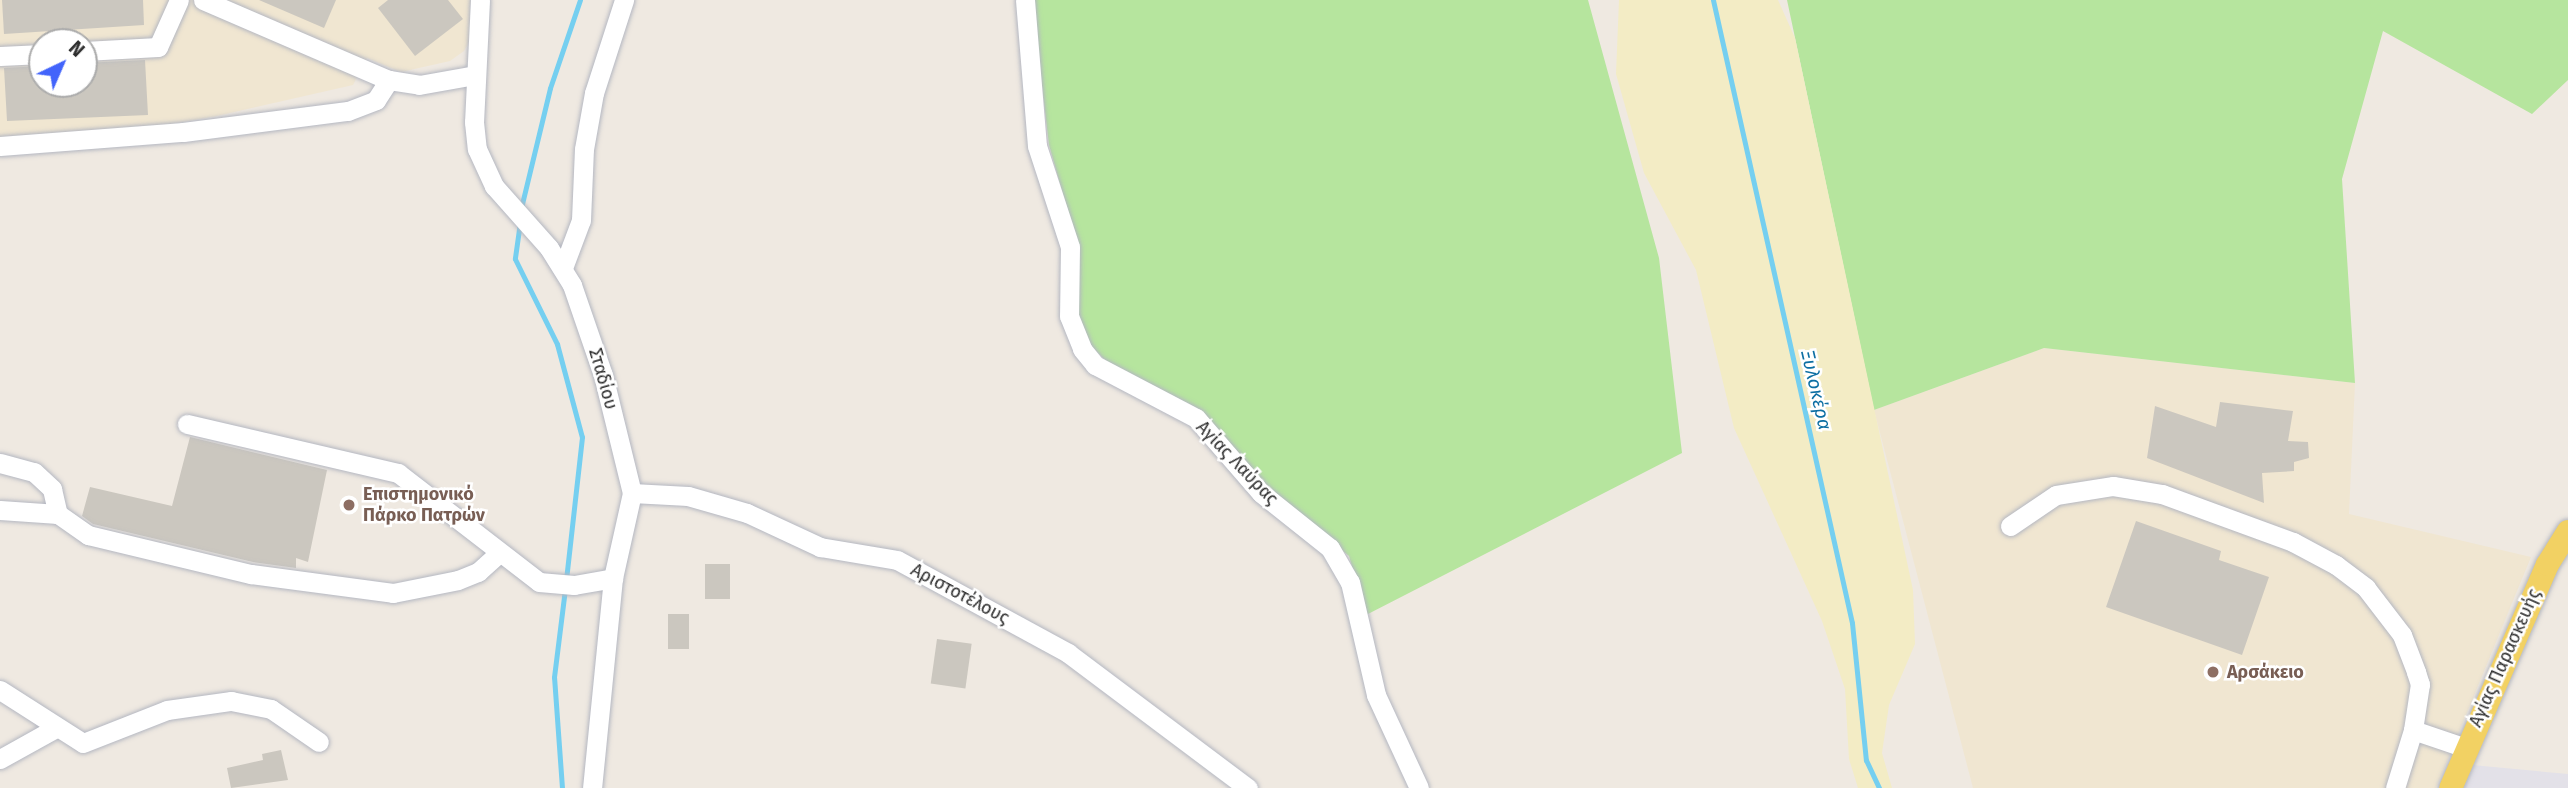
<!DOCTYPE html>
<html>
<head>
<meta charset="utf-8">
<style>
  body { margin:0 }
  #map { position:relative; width:2568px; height:788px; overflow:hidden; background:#efe9e1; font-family:"Fira Sans",sans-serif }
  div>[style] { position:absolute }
  .industrial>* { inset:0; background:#e3e1e8 }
  .education>* { inset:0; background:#f0e6d1 }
  .green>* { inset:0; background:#b6e59e }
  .sand>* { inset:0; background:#f3ecc5 }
  .stream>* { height:5px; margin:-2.5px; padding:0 2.5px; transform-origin:2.5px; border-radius:2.5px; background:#75cff0 }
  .building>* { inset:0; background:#cbc7bf; transform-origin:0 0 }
  .roads { filter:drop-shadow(0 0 2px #b4b7c1) drop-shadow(0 0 2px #b4b7c1) }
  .minor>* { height:19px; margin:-9.5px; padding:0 9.5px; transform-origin:9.5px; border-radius:9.5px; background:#fff }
  .major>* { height:23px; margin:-11.5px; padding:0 11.5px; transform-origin:11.5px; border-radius:11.5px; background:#f2d163 }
  .dots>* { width:19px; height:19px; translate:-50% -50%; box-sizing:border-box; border:4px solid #fff; border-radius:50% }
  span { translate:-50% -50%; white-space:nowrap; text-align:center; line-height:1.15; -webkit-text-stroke:5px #fff; paint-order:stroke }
  .street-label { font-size:18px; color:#2e2e2e }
  .education-label { font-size:18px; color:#785e54; font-weight:700 }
  .left { translate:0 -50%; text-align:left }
  .water-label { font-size:19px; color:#0d6fa3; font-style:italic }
  .north { position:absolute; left:28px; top:28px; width:70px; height:70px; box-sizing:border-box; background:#fff; border:2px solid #ababab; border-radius:50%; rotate:44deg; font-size:19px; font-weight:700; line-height:28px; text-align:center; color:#2e2e2e }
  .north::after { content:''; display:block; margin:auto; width:24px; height:32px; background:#4264fb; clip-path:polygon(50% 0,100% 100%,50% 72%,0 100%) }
</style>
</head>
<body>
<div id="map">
  <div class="industrial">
    <div style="clip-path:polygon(2472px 765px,2568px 774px,2568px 788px,2462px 788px)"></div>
  </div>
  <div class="education">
    <div style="clip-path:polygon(evenodd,0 0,470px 0,470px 40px,464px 51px,450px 61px,401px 72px,367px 58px,353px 85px,217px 116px,150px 128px,0 138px,0 0,42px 42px,84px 42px,84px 84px,42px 84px,42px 42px)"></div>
    <div style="clip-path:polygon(2044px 348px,2355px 383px,2349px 514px,2531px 557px,2436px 788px,1973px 788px,1874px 410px)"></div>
  </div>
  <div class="green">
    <div style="clip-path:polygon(1032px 0,1588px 0,1659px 258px,1682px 453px,1366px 615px,1349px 556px,1266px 487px,1195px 407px,1107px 362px,1089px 344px,1078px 320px,1078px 247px,1049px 145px)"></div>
    <div style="clip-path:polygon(1787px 0,2568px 0,2568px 80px,2532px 114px,2383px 31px,2342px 179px,2355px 383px,2044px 348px,1874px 410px)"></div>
  </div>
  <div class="sand">
    <div style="clip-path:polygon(1619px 0,1778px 0,1795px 38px,1913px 590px,1915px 644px,1889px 705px,1882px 753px,1892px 788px,1858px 788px,1849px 759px,1845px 689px,1822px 621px,1734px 428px,1696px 270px,1644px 173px,1616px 74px)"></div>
  </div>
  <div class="stream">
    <div style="left:1713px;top:0;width:638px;rotate:77.42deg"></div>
    <div style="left:1852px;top:623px;width:138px;rotate:84.2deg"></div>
    <div style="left:1866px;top:760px;width:31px;rotate:65deg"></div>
    <div style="left:521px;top:208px;width:123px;rotate:-76.4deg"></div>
    <div style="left:550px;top:88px;width:93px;rotate:-71.2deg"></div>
    <div style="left:520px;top:222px;width:37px;rotate:98deg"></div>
    <div style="left:515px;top:259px;width:95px;rotate:63.7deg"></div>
    <div style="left:557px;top:344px;width:96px;rotate:75deg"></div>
    <div style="left:582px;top:437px;width:143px;rotate:96.4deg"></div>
    <div style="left:562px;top:788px;width:111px;rotate:-94.1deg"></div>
    <div style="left:554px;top:677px;width:89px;rotate:-82.9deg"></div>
  </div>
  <div class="building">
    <div style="clip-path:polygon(2px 0,143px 0,144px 25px,4px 34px)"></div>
    <div style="clip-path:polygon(259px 0,336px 0,324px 28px)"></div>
    <div style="clip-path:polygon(388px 0,448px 0,463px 19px,415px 56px,378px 8px)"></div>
    <div style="clip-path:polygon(145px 60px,148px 115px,7px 121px,4px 68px,42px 66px,42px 84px,84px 84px,84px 63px)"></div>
    <div style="clip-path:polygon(2220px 402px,2293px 411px,2288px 441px,2308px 442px,2309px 458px,2294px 462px,2294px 471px,2262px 473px,2264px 503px,2147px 458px,2155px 406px,2216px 427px)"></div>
    <div style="clip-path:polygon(190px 437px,327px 470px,308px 562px,296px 558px,296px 568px,253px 562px,93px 524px,82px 516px,90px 487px,172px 506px)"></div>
    <div style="clip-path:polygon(2136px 521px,2221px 551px,2219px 560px,2269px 577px,2242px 655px,2106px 607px)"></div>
    <div style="left:705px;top:564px;width:25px;height:35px"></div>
    <div style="left:668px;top:614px;width:21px;height:35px"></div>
    <div style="left:937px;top:639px;width:35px;height:45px;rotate:8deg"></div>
    <div style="clip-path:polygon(281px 750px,288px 780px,231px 788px,227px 768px,263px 760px,262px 754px)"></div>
  </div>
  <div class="roads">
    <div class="minor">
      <div style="left:203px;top:0;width:202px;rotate:23.3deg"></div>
      <div style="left:389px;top:80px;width:30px;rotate:9deg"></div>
      <div style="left:419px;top:85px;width:57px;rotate:-10.1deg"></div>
      <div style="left:480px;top:0;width:122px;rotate:92.8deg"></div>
      <div style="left:474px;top:122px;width:27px;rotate:84deg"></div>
      <div style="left:477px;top:149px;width:41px;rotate:65.3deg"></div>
      <div style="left:494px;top:186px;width:83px;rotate:48.4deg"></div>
      <div style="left:549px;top:248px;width:44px;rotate:58.1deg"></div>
      <div style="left:572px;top:285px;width:95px;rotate:71deg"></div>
      <div style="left:603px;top:375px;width:122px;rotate:76.2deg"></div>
      <div style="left:632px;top:493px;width:87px;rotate:102.6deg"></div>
      <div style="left:613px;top:578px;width:211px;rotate:95.7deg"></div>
      <div style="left:1025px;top:0;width:146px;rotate:85.3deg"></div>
      <div style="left:1037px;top:146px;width:106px;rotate:71.9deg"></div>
      <div style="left:1070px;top:247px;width:69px;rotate:90.8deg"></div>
      <div style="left:1069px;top:316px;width:35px;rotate:68deg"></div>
      <div style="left:1082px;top:349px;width:21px;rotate:51deg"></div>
      <div style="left:1095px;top:365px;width:114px;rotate:27.7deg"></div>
      <div style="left:1196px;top:418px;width:99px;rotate:49.1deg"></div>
      <div style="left:1261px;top:493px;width:88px;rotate:38.6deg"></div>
      <div style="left:1330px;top:548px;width:39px;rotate:60deg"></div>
      <div style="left:1350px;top:582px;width:116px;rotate:77deg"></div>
      <div style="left:1376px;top:695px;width:102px;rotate:65.2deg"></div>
      <div style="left:84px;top:51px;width:74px;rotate:-3.1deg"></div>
      <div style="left:158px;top:47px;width:51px;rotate:-65.9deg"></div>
      <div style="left:0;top:56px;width:42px;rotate:-2.7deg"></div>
      <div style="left:0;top:146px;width:184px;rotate:-4.4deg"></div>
      <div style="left:183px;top:132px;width:166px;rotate:-7.3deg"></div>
      <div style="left:348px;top:111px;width:30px;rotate:-21deg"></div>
      <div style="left:376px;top:100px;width:24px;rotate:-57deg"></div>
      <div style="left:563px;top:268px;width:51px;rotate:-69.4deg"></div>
      <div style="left:581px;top:220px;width:71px;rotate:-87.6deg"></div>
      <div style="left:584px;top:149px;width:57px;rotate:-79.9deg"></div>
      <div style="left:594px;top:93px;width:98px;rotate:-72.1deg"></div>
      <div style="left:187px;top:424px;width:217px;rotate:13.1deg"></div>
      <div style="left:398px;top:473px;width:178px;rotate:37.7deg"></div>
      <div style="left:539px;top:582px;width:35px;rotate:5deg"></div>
      <div style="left:574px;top:585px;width:40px;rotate:-10deg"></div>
      <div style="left:0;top:463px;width:35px;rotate:15deg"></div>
      <div style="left:34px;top:472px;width:25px;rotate:43deg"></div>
      <div style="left:52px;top:489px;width:26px;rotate:77deg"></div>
      <div style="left:632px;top:493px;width:56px;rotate:3.1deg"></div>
      <div style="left:688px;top:496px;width:61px;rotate:16.1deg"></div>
      <div style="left:747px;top:513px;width:81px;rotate:25deg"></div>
      <div style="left:820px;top:547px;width:78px;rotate:9.6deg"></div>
      <div style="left:897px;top:560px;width:195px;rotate:28.5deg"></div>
      <div style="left:1068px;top:653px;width:225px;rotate:36.9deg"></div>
      <div style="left:0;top:510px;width:58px;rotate:3.9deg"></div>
      <div style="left:58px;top:514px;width:37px;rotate:35deg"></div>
      <div style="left:88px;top:535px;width:168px;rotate:13.5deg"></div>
      <div style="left:251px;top:574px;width:143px;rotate:7.6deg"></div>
      <div style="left:393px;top:593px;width:66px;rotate:-11.3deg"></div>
      <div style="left:458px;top:580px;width:22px;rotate:-22deg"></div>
      <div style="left:478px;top:572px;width:28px;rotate:-42deg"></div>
      <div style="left:2010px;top:526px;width:55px;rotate:-34deg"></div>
      <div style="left:2056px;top:495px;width:58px;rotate:-9deg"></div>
      <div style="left:2113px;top:486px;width:50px;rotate:9.3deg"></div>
      <div style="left:2162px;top:494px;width:140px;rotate:20.1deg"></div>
      <div style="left:2293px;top:542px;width:49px;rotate:28.1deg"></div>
      <div style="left:2336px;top:565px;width:38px;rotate:37deg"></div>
      <div style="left:2366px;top:588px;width:59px;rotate:52.5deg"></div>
      <div style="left:2402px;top:635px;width:40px;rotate:69deg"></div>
      <div style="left:2416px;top:672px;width:13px;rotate:72deg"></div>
      <div style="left:2420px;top:684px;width:47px;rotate:98.7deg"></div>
      <div style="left:2413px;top:730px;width:61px;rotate:107.2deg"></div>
      <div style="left:0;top:690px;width:98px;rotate:32.6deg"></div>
      <div style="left:83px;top:743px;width:90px;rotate:-21.4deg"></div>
      <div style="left:167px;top:710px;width:65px;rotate:-8deg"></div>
      <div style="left:231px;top:701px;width:41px;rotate:11.3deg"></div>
      <div style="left:271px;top:709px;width:58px;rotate:34.5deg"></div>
      <div style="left:2413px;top:730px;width:56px;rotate:18.8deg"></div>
      <div style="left:0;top:759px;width:62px;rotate:-29.1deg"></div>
    </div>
    <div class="major">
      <div style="left:2450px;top:788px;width:244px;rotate:-66.6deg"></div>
      <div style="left:2547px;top:564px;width:39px;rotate:-58deg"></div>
    </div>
  </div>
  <div class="dots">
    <div style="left:349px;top:505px;background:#8d6e63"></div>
    <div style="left:2213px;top:672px;background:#8d6e63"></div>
  </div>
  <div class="street-label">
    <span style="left:603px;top:379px;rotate:74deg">Σταδίου</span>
    <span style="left:1237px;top:463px;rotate:46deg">Αγίας Λαύρας</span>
    <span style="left:960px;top:594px;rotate:28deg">Αριστοτέλους</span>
    <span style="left:2505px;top:658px;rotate:-66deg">Αγίας Παρασκευής</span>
  </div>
  <div class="education-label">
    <span class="left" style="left:363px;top:505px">Επιστημονικό<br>Πάρκο Πατρών</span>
    <span class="left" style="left:2227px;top:672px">Αρσάκειο</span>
  </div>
  <div class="water-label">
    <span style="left:1816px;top:390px;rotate:77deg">Ξυλοκέρα</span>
  </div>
  <div class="north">N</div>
</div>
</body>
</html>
